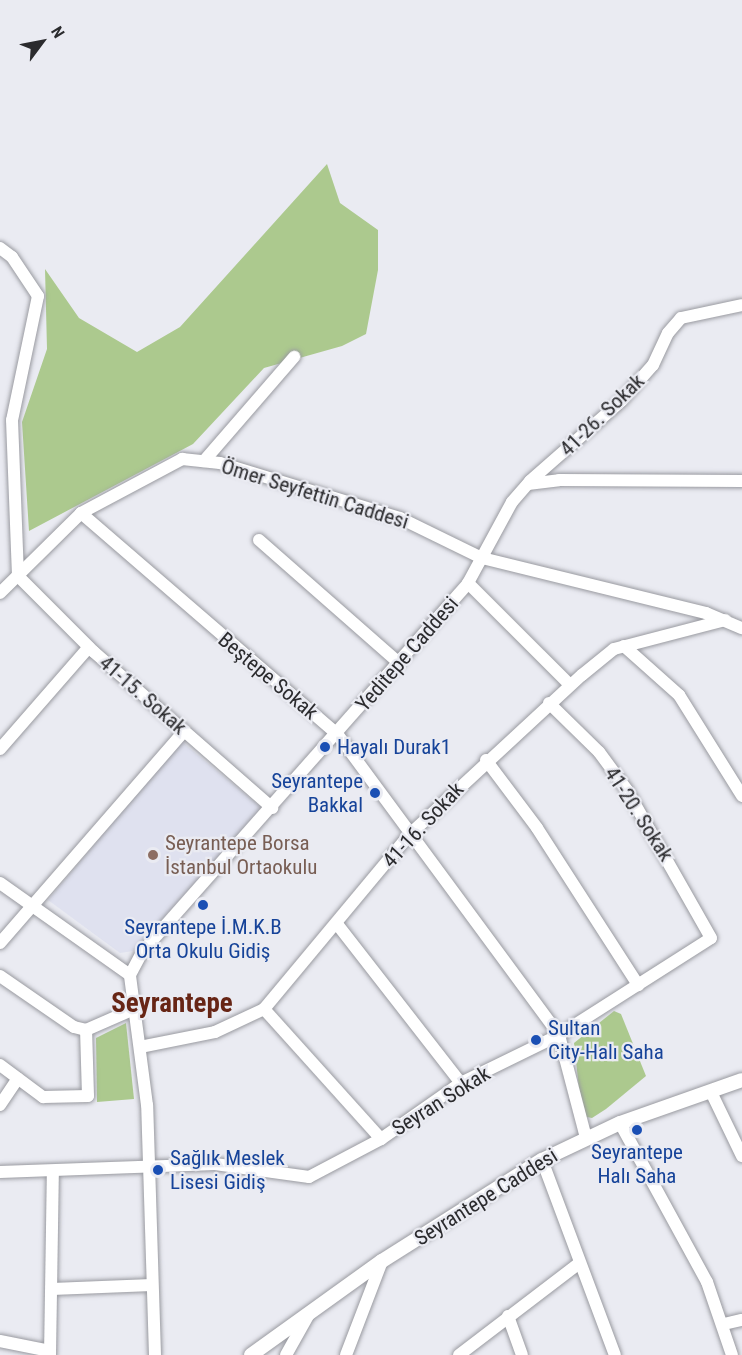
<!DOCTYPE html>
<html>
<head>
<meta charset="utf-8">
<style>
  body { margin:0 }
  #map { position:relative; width:742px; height:1355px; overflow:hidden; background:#eaebf2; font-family:"Roboto Condensed",sans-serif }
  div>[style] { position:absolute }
  .built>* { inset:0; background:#dfe1ef }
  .green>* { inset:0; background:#acc98e }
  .roads { filter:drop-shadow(0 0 2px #999aa0) drop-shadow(0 0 2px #999aa0) }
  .minor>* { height:12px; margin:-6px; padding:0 6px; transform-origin:6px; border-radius:6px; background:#fff }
  .tertiary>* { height:14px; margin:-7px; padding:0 7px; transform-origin:7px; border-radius:7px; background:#fff }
  .dots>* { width:16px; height:16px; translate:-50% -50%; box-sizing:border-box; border:3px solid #eaebf2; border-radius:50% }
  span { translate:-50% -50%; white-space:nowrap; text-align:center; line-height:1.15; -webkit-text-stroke:4.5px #eaebf2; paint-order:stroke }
  .street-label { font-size:21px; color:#2b2b2e }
  .transit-label { font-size:21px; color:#164399 }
  .left { translate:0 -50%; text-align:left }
  .right { translate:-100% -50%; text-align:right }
  .education-label { font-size:21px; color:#785e54 }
  .district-label { font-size:27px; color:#672515; font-weight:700 }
  .north { position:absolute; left:12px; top:12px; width:60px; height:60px; -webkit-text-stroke:4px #eaebf2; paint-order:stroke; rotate:58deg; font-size:16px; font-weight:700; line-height:24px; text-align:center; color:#2b2b2e }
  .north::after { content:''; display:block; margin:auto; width:21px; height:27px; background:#2b2b2e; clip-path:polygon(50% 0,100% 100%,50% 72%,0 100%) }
</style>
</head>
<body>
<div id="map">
  <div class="built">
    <div style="clip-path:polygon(181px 741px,263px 809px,133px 951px,120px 953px,48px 900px)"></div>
  </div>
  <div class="green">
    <div style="clip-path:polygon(327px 164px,340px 203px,378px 230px,378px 270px,366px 334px,342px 346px,264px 368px,193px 444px,29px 531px,22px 422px,47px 349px,45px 269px,79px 318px,137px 352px,180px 327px)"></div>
    <div style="clip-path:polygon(614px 1011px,621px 1014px,646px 1076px,606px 1109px,592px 1118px,582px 1116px,574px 1043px)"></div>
    <div style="clip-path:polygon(126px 1023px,134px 1099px,97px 1102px,96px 1038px)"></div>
  </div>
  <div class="roads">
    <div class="minor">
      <div style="left:0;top:248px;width:15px;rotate:37deg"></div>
      <div style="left:12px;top:257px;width:47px;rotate:56.3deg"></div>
      <div style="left:38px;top:296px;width:127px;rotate:101.8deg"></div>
      <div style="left:12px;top:420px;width:156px;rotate:87.8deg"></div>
      <div style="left:204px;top:461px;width:138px;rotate:-49.1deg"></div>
      <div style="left:528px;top:484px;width:31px;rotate:-7deg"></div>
      <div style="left:559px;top:480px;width:183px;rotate:0.3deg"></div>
      <div style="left:81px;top:513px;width:340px;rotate:40.8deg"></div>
      <div style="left:338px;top:735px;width:373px;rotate:53.6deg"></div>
      <div style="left:559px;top:1035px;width:106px;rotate:75.3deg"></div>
      <div style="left:259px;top:540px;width:186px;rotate:41.3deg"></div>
      <div style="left:18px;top:576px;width:107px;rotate:45deg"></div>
      <div style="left:94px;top:652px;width:237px;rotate:41.2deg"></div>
      <div style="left:468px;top:583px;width:144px;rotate:45deg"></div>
      <div style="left:0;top:593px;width:114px;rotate:-44.6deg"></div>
      <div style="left:81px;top:513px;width:115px;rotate:-28.1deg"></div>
      <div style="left:182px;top:459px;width:38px;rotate:6deg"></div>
      <div style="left:220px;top:463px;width:188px;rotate:17deg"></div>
      <div style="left:400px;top:518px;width:91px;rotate:26deg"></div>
      <div style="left:482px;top:558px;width:231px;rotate:13.8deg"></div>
      <div style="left:706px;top:613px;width:39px;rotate:23deg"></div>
      <div style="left:624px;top:646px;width:74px;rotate:41.7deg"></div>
      <div style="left:679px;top:695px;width:119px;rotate:58deg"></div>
      <div style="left:0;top:749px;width:135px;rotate:-48.9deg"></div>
      <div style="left:486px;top:760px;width:85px;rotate:53.1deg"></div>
      <div style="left:537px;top:828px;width:187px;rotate:57.2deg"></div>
      <div style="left:0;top:883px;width:159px;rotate:35.3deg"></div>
      <div style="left:337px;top:924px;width:202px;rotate:52.1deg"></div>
      <div style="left:0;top:943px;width:281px;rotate:-49deg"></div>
      <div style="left:0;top:976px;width:90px;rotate:34.6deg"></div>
      <div style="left:74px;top:1027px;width:12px;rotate:14deg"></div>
      <div style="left:86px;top:1030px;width:55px;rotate:-23.7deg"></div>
      <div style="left:264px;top:1009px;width:175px;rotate:48deg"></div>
      <div style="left:140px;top:1047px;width:76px;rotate:-11.3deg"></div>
      <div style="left:215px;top:1032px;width:54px;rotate:-25.1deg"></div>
      <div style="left:264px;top:1009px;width:226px;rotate:-50.2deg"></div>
      <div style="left:409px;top:835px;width:236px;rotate:-42.8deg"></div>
      <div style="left:582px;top:675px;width:41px;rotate:-39.1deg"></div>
      <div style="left:614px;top:649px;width:115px;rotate:-14.6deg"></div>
      <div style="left:0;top:1065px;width:54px;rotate:36.7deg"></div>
      <div style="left:43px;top:1097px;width:45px;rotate:-1.3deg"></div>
      <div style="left:88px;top:1096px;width:66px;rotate:-91.7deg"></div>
      <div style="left:712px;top:1094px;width:69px;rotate:64.2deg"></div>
      <div style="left:0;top:1105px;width:32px;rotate:-56deg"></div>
      <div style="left:620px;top:1123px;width:181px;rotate:61.3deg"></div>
      <div style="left:707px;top:1282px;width:77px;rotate:71.1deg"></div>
      <div style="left:542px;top:1160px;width:208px;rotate:69.5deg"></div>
      <div style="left:0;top:1172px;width:215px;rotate:-2.1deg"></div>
      <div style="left:215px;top:1164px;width:95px;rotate:7.9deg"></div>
      <div style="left:309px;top:1177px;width:81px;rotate:-27.8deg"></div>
      <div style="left:381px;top:1139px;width:98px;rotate:-35deg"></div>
      <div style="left:461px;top:1083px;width:109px;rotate:-26.1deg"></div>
      <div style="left:559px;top:1035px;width:180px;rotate:-32.5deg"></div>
      <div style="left:711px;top:938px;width:170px;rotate:-119.6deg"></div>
      <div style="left:627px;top:790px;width:47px;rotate:-126.4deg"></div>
      <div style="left:599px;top:752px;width:70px;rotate:-135.6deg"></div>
      <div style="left:52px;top:1289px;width:100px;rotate:-2.3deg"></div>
      <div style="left:508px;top:1316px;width:41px;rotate:70.3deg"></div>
      <div style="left:724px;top:1324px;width:18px;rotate:-13deg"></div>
      <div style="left:0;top:1341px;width:51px;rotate:11.3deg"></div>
      <div style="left:50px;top:1355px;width:183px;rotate:-89.1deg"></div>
      <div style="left:155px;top:1355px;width:250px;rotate:-91.8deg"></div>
      <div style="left:147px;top:1105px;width:131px;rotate:-97.5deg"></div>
      <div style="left:130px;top:975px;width:26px;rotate:-62deg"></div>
      <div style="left:142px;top:952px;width:492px;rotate:-48.5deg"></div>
      <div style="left:468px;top:583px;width:92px;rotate:-61.5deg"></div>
      <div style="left:512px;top:502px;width:28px;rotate:-49deg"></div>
      <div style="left:530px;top:481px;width:121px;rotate:-41.3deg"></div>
      <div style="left:621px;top:401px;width:48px;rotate:-48.4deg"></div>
      <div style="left:653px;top:365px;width:35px;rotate:-65deg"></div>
      <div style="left:668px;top:333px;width:20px;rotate:-49deg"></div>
      <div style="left:681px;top:318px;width:62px;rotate:-12deg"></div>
      <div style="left:286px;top:1355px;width:47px;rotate:-60.7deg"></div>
      <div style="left:346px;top:1355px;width:101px;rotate:-69deg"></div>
      <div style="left:459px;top:1355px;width:150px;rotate:-37.4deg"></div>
    </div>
    <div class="tertiary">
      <div style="left:251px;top:1355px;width:161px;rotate:-35.7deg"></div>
      <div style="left:382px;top:1261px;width:189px;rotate:-32.3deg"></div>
      <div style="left:542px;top:1160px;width:86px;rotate:-25.4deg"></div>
      <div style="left:620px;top:1123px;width:129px;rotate:-19.4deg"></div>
    </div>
  </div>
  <div class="dots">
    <div style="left:325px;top:747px;background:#1a4fb4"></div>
    <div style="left:375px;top:793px;background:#1a4fb4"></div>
    <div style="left:153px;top:855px;background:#8d6e63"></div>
    <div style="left:203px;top:905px;background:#1a4fb4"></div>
    <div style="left:536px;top:1040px;background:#1a4fb4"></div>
    <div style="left:637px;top:1130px;background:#1a4fb4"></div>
    <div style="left:158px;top:1170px;background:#1a4fb4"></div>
  </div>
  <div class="street-label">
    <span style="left:602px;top:415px;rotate:-44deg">41-26. Sokak</span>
    <span style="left:315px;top:494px;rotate:17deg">Ömer Seyfettin Caddesi</span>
    <span style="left:407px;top:654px;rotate:-49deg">Yeditepe Caddesi</span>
    <span style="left:268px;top:676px;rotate:40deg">Beştepe Sokak</span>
    <span style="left:143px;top:695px;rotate:41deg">41-15. Sokak</span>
    <span style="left:639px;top:814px;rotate:57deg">41-20. Sokak</span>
    <span style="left:423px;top:825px;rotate:-47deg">41-16. Sokak</span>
    <span style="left:441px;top:1101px;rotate:-32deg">Seyran Sokak</span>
    <span style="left:486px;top:1197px;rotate:-32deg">Seyrantepe Caddesi</span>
  </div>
  <div class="transit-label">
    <span class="left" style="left:337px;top:747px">Hayalı Durak1</span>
    <span class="right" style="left:363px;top:793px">Seyrantepe<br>Bakkal</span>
    <span style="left:203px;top:939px">Seyrantepe İ.M.K.B<br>Orta Okulu Gidiş</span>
    <span class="left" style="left:548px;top:1040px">Sultan<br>City-Halı Saha</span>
    <span style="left:637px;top:1164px">Seyrantepe<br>Halı Saha</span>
    <span class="left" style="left:170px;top:1170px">Sağlık Meslek<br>Lisesi Gidiş</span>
  </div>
  <div class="education-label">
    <span class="left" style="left:165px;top:855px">Seyrantepe Borsa<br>İstanbul Ortaokulu</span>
  </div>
  <div class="district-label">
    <span style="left:172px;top:1004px">Seyrantepe</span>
  </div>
  <div class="north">N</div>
</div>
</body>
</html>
